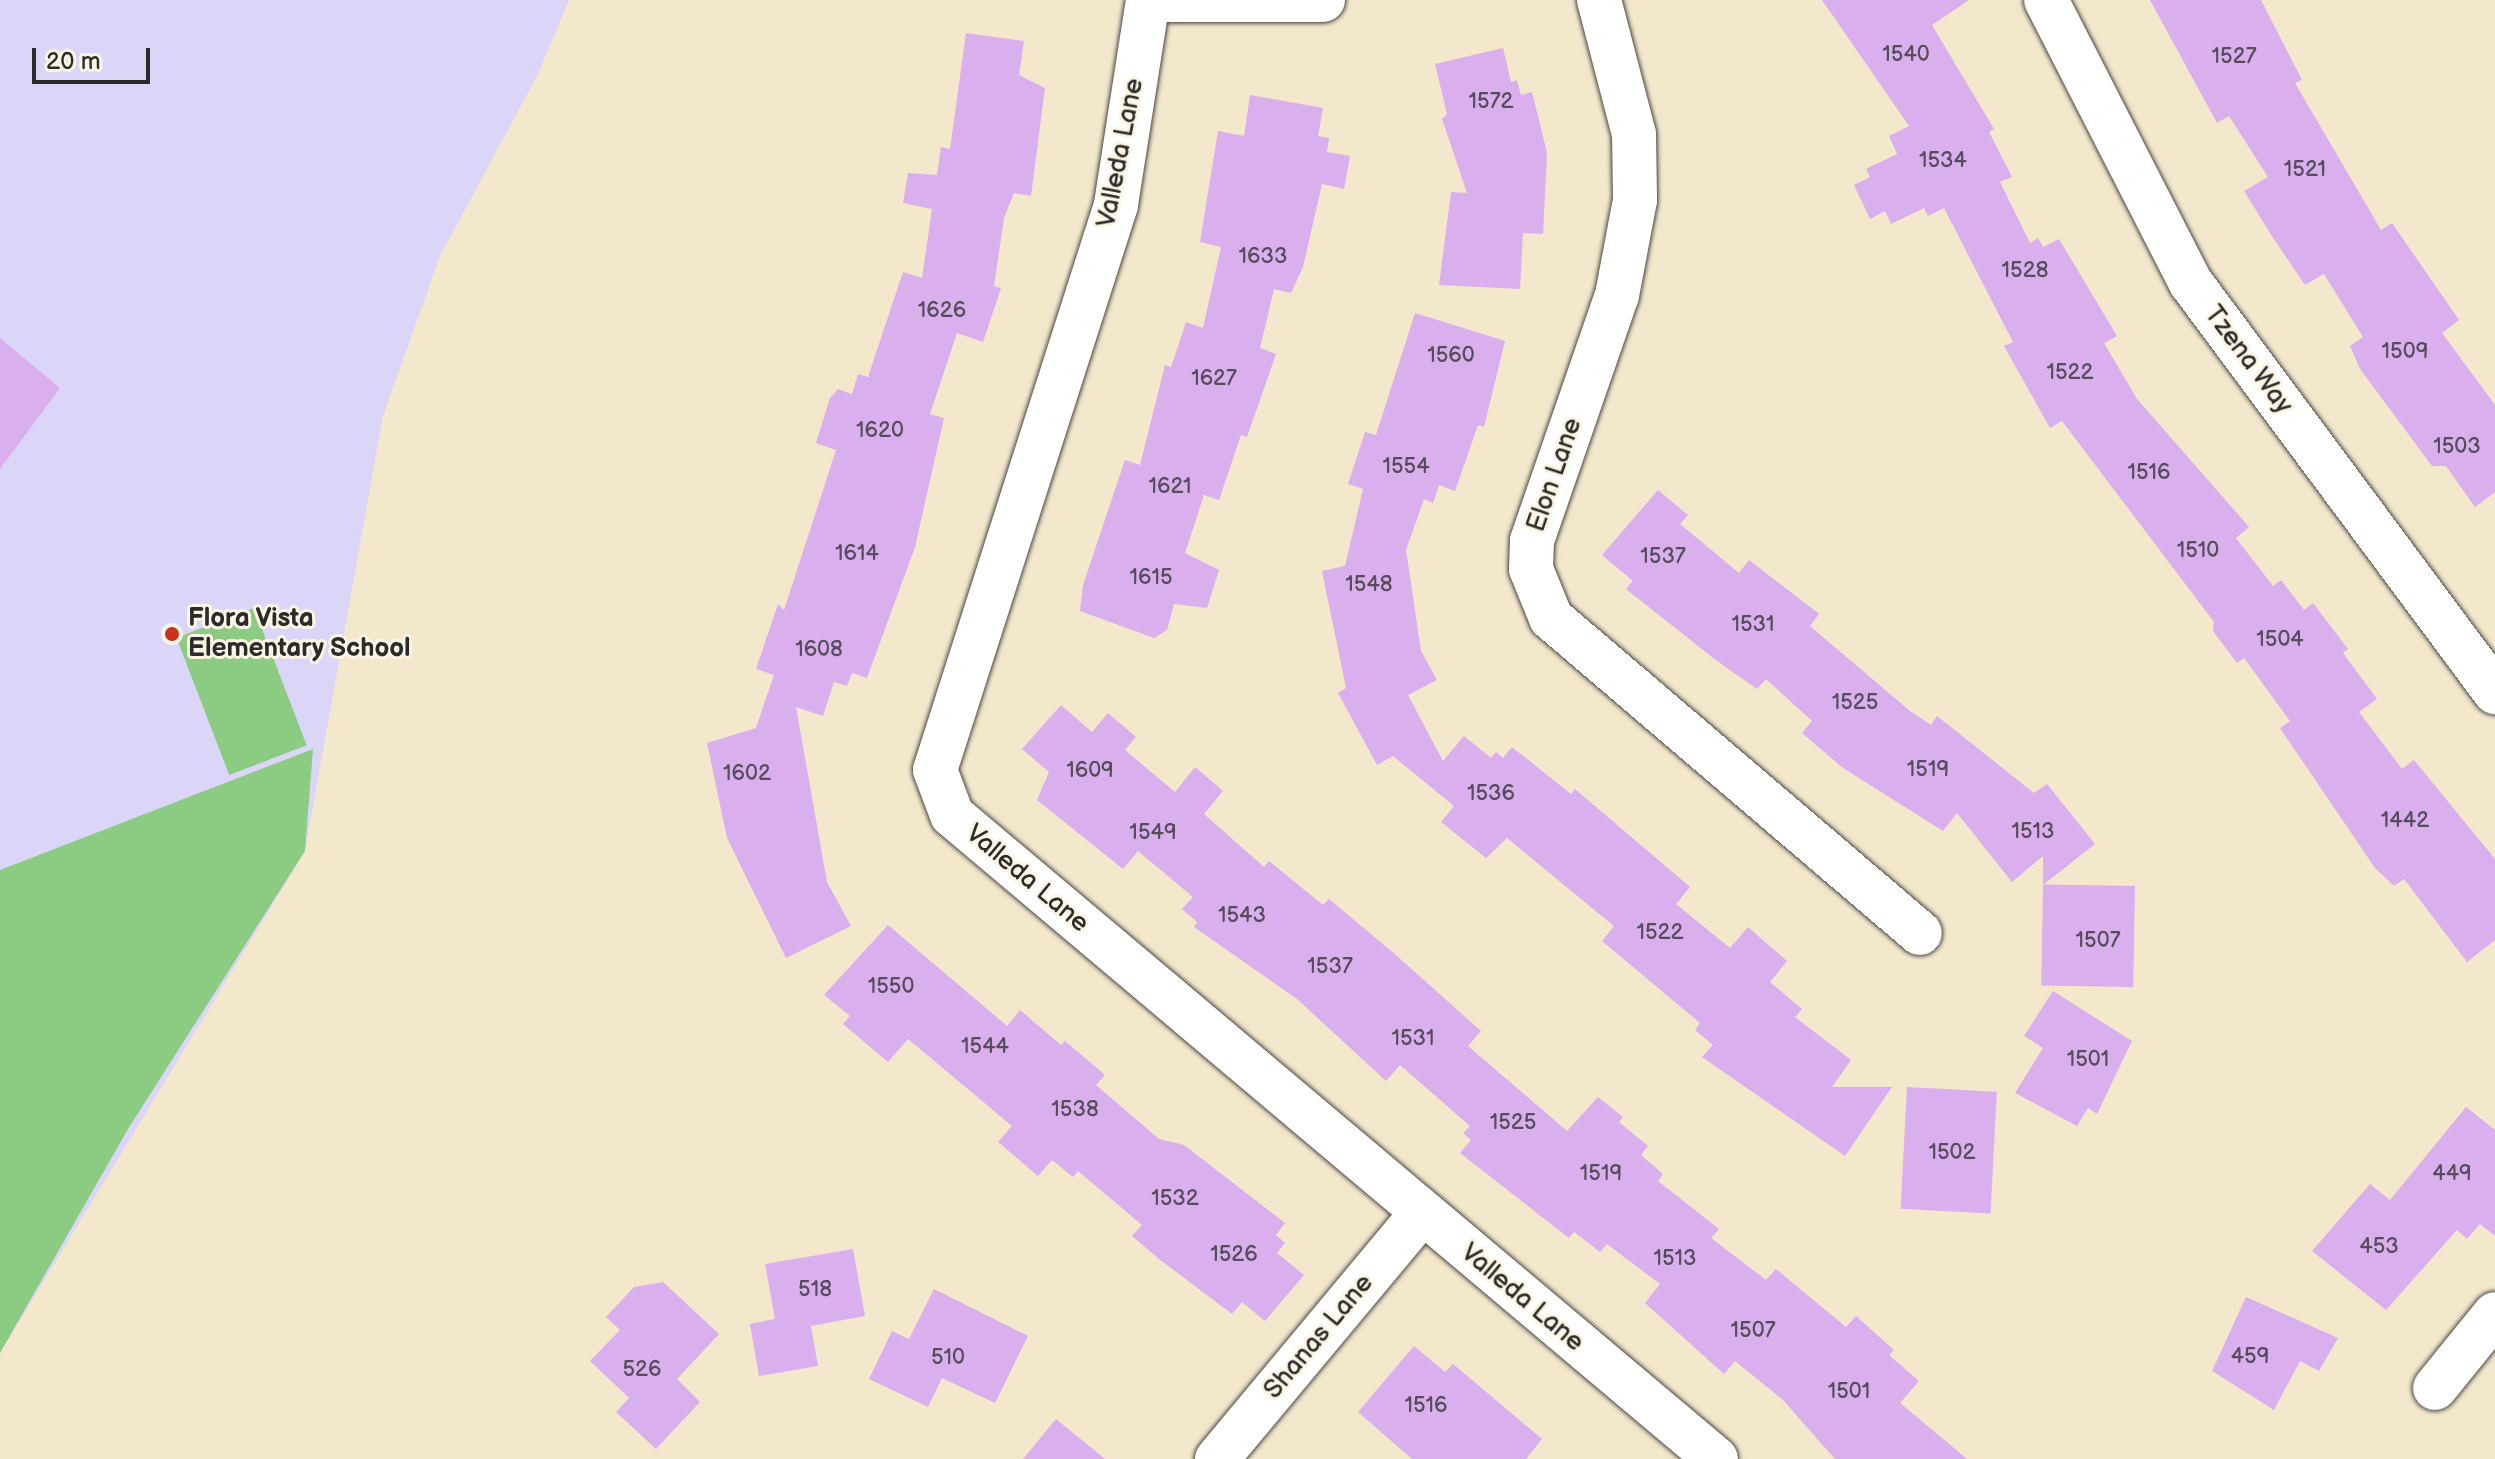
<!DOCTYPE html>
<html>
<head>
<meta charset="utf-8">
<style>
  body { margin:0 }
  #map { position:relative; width:2495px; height:1459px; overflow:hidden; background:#f3e7cc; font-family:"Balsamiq Sans",sans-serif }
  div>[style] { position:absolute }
  .built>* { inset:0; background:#dbd6f7 }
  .green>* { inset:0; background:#8ccb82; transform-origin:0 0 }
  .building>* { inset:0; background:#daafee; transform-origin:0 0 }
  .roads { filter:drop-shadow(0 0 2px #494743) drop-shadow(0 0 2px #494743) }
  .street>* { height:44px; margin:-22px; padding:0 22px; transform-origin:22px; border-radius:22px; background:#fff }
  .secondary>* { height:44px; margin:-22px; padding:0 22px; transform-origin:22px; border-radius:22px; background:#fff }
  .dots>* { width:22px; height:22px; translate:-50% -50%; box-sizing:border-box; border:4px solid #fcf5e5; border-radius:50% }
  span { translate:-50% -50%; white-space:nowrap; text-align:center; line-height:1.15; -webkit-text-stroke:6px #fcf5e5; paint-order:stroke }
  .number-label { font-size:22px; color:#574c5c }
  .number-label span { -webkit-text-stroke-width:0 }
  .street-label { font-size:26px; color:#2b2b2b }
  .poi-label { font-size:26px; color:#2b2b2b; font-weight:700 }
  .left { translate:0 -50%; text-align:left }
  .scale { position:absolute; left:32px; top:48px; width:118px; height:36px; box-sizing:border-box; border:4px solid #2b2b2b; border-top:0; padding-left:10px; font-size:24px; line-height:28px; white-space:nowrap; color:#2b2b2b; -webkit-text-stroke:6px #fcf5e5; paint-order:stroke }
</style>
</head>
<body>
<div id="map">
  <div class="built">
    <div style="clip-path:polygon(0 0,569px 0,538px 74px,440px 256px,383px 416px,305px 851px,0 1353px)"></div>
  </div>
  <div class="green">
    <div style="left:254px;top:608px;width:147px;height:83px;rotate:69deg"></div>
    <div style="clip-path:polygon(313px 749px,305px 851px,128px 1129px,0 1353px,0 870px)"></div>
  </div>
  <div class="building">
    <div style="clip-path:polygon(1822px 0,1969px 0,1932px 25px,1994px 129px,1989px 132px,2012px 177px,2000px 182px,2030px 243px,2038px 238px,2043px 247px,2059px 239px,2117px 336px,2104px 343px,2137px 399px,2249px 527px,2236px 538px,2273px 586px,2281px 580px,2304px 610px,2313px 603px,2348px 649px,2343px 653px,2377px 699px,2359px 712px,2402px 769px,2414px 760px,2495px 859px,2495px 940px,2467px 962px,2404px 879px,2394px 886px,2375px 868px,2280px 728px,2290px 721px,2244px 658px,2237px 663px,2213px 631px,2214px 622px,2062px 421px,2050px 428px,2004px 346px,2013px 342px,1944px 208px,1928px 216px,1924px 208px,1891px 224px,1885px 211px,1870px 219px,1854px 185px,1870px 177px,1866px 169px,1897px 154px,1889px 136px,1909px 126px)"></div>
    <div style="clip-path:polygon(2150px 0,2261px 0,2302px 80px,2295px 83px,2381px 230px,2392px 223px,2459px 320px,2442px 333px,2495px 405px,2495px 492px,2475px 507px,2446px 466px,2432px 466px,2360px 369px,2350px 346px,2363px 337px,2324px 274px,2305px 285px,2272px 236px,2244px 191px,2268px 177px,2229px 116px,2217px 123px)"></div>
    <div style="clip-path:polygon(966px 33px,1024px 41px,1019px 75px,1045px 88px,1031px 196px,1014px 193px,1004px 218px,994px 286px,1001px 288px,983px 342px,957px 333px,930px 414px,944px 418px,915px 547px,867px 678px,852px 673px,847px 686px,834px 682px,823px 716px,796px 707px,827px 882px,851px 926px,786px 958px,727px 838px,707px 743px,756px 728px,774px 675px,756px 669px,778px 604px,784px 610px,836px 450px,816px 443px,830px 398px,838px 389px,852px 394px,858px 374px,868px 377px,903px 272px,922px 278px,932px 209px,903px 203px,908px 173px,937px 175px,941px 147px,950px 149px)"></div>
    <div style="clip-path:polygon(1503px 48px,1511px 82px,1517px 80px,1521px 95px,1532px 92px,1547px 153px,1543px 234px,1523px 233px,1520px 289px,1439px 285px,1451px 192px,1467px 193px,1442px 119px,1447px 114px,1435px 64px)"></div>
    <div style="clip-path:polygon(1250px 95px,1323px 108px,1318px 136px,1329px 138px,1327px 152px,1350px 156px,1344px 189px,1322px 184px,1303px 267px,1291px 293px,1274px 289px,1260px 348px,1276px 354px,1247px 437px,1241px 435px,1219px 500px,1204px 495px,1185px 553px,1219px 570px,1207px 608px,1174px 604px,1167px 630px,1154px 638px,1080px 611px,1083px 585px,1125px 460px,1140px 465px,1165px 365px,1171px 367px,1186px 322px,1203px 328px,1221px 247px,1200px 242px,1218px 131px,1244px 136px)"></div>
    <div style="clip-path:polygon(1415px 313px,1505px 341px,1484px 427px,1478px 425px,1455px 491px,1439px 485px,1433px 503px,1424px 499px,1406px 550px,1421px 651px,1437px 680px,1408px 695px,1443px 761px,1464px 736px,1491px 758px,1496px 752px,1503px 758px,1512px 747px,1571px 794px,1575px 789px,1690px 887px,1676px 904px,1730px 948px,1748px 927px,1787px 961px,1770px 982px,1802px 1009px,1795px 1017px,1851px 1060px,1832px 1087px,1892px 1087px,1845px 1156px,1702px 1057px,1713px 1045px,1695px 1030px,1700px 1023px,1602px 941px,1614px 926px,1507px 838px,1486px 858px,1441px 822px,1454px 806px,1393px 756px,1377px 765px,1338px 693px,1346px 688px,1322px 571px,1345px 566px,1363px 489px,1348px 484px,1365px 432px,1376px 435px)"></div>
    <div style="clip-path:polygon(0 338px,60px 388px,0 469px)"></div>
    <div style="clip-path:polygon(1658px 490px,1688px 515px,1680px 524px,1739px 573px,1749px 560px,1819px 614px,1810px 626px,1910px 711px,1931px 725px,1937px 716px,2034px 793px,2047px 784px,2095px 844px,2043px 885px,2043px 856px,2012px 882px,1957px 813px,1943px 831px,1843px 768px,1802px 733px,1812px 721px,1766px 679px,1757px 689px,1717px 661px,1626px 589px,1633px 581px,1602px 555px)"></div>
    <div style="clip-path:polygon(1061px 705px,1092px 732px,1108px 713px,1136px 737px,1125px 750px,1175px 792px,1195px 767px,1223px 791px,1204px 814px,1264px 867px,1269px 861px,1323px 905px,1329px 899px,1397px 956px,1481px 1031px,1468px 1046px,1567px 1131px,1598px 1097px,1623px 1117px,1619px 1122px,1648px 1146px,1641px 1155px,1663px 1174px,1658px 1181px,1719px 1229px,1711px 1238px,1766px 1280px,1776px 1269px,1846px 1327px,1856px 1316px,1894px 1350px,1889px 1355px,1919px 1381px,1900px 1403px,1967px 1459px,1835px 1459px,1783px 1400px,1735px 1361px,1724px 1374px,1645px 1303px,1660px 1284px,1607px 1244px,1600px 1252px,1574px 1232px,1569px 1238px,1460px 1153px,1471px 1140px,1463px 1133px,1470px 1126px,1400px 1065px,1386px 1081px,1297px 999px,1194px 927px,1197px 922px,1182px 909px,1193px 897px,1138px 851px,1123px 869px,1037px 800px,1049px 772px,1022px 749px)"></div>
    <div style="left:2135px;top:886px;width:101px;height:92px;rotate:91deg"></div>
    <div style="clip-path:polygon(888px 925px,1007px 1026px,1020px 1010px,1061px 1045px,1065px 1041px,1105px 1075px,1096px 1085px,1159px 1139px,1184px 1145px,1285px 1223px,1276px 1235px,1285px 1243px,1277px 1253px,1304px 1275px,1265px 1321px,1242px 1302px,1232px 1314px,1159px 1259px,1132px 1236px,1142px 1225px,1078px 1171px,1073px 1177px,1052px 1160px,1038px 1176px,998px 1142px,1012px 1126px,908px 1039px,888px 1062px,843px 1024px,850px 1016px,824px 995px)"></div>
    <div style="clip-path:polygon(2053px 991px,2132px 1041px,2097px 1114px,2088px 1108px,2077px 1126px,2015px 1093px,2043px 1048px,2024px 1036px)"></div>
    <div style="left:1907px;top:1087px;width:90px;height:122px;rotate:3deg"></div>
    <div style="clip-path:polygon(2466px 1107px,2495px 1130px,2495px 1236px,2480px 1224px,2467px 1239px,2457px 1230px,2386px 1310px,2312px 1251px,2370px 1184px,2390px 1200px)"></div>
    <div style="clip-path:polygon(853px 1249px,865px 1316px,811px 1326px,818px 1366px,759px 1376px,750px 1324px,775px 1319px,765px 1264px)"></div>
    <div style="clip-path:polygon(663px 1282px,719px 1334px,677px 1379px,700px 1402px,656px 1449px,616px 1412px,629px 1398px,590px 1361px,620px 1330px,606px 1317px,634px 1287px)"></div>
    <div style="clip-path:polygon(934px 1289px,1028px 1336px,995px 1403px,942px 1378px,928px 1407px,869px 1379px,892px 1331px,909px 1339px)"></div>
    <div style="clip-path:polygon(2246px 1297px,2338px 1338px,2319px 1371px,2300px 1361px,2274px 1410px,2212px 1371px)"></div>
    <div style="clip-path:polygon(1414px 1346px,1445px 1372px,1453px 1364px,1542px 1439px,1526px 1459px,1412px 1459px,1358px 1412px)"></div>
    <div style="clip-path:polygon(1056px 1419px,1105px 1459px,1023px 1459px)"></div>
  </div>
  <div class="roads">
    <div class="street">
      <div style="left:1148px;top:0;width:207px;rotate:98.9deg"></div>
      <div style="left:1116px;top:205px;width:593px;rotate:107.76deg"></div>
      <div style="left:935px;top:770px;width:48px;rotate:69.3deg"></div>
      <div style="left:952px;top:815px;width:999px;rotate:40.13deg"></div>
      <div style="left:1599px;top:0;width:138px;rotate:75.4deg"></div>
      <div style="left:1634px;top:134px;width:66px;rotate:89.1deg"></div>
      <div style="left:1635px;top:200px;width:97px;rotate:100.7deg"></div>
      <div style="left:1617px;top:295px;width:260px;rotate:109.1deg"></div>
      <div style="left:1532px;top:541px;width:28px;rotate:92deg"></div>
      <div style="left:1531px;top:569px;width:53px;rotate:67.8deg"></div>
      <div style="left:1551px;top:618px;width:485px;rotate:40.5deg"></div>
      <div style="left:2046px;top:0;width:318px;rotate:62.9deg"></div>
      <div style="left:2191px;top:283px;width:510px;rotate:53.38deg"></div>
      <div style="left:2435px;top:1388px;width:95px;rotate:-51deg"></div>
      <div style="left:1217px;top:1459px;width:319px;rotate:-50.2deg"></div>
    </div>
    <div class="secondary">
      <div style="left:1160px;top:0;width:163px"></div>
    </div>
  </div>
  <div class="dots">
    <div style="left:172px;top:634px;background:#c8321e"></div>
  </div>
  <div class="number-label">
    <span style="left:1906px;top:55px">1540</span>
    <span style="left:2234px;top:57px">1527</span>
    <span style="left:1491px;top:102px">1572</span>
    <span style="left:1943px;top:161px">1534</span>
    <span style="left:2305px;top:170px">1521</span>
    <span style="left:1263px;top:257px">1633</span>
    <span style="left:2025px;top:271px">1528</span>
    <span style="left:942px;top:311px">1626</span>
    <span style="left:2405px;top:352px">1509</span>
    <span style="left:1451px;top:356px">1560</span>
    <span style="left:2070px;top:373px">1522</span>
    <span style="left:1214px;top:379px">1627</span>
    <span style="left:880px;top:431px">1620</span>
    <span style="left:2457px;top:447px">1503</span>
    <span style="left:1406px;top:467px">1554</span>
    <span style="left:2149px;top:473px">1516</span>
    <span style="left:1170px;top:487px">1621</span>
    <span style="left:2198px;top:551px">1510</span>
    <span style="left:857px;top:554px">1614</span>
    <span style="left:1663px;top:557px">1537</span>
    <span style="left:1151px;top:578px">1615</span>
    <span style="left:1369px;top:585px">1548</span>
    <span style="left:1753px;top:625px">1531</span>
    <span style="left:2280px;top:640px">1504</span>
    <span style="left:819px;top:650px">1608</span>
    <span style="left:1855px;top:703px">1525</span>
    <span style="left:1928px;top:770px">1519</span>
    <span style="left:1090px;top:771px">1609</span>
    <span style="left:747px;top:774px">1602</span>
    <span style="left:1491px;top:794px">1536</span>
    <span style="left:2405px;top:821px">1442</span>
    <span style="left:2033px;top:832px">1513</span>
    <span style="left:1153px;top:833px">1549</span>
    <span style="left:1242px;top:916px">1543</span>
    <span style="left:1660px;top:933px">1522</span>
    <span style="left:2098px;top:941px">1507</span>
    <span style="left:1330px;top:967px">1537</span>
    <span style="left:891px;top:987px">1550</span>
    <span style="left:1413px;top:1039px">1531</span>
    <span style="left:985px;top:1047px">1544</span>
    <span style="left:2088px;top:1060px">1501</span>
    <span style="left:1075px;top:1110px">1538</span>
    <span style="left:1513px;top:1123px">1525</span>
    <span style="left:1952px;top:1153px">1502</span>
    <span style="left:1601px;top:1174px">1519</span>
    <span style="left:2452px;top:1174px">449</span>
    <span style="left:1175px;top:1199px">1532</span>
    <span style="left:2379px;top:1247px">453</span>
    <span style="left:1234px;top:1255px">1526</span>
    <span style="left:1675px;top:1259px">1513</span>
    <span style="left:815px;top:1290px">518</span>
    <span style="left:1753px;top:1331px">1507</span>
    <span style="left:2250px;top:1357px">459</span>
    <span style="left:948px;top:1358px">510</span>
    <span style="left:642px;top:1370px">526</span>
    <span style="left:1849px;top:1392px">1501</span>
    <span style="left:1426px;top:1406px">1516</span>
  </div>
  <div class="street-label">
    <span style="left:1121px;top:153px;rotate:-79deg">Valleda Lane</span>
    <span style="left:2248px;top:360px;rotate:53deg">Tzena Way</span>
    <span style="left:1555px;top:475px;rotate:-71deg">Elon Lane</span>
    <span style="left:1027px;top:879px;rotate:40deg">Valleda Lane</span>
    <span style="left:1522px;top:1298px;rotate:40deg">Valleda Lane</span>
    <span style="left:1319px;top:1337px;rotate:-50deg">Shanas Lane</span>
  </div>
  <div class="poi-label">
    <span class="left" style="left:188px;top:634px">Flora Vista<br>Elementary School</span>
  </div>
  <div class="scale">20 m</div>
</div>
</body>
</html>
